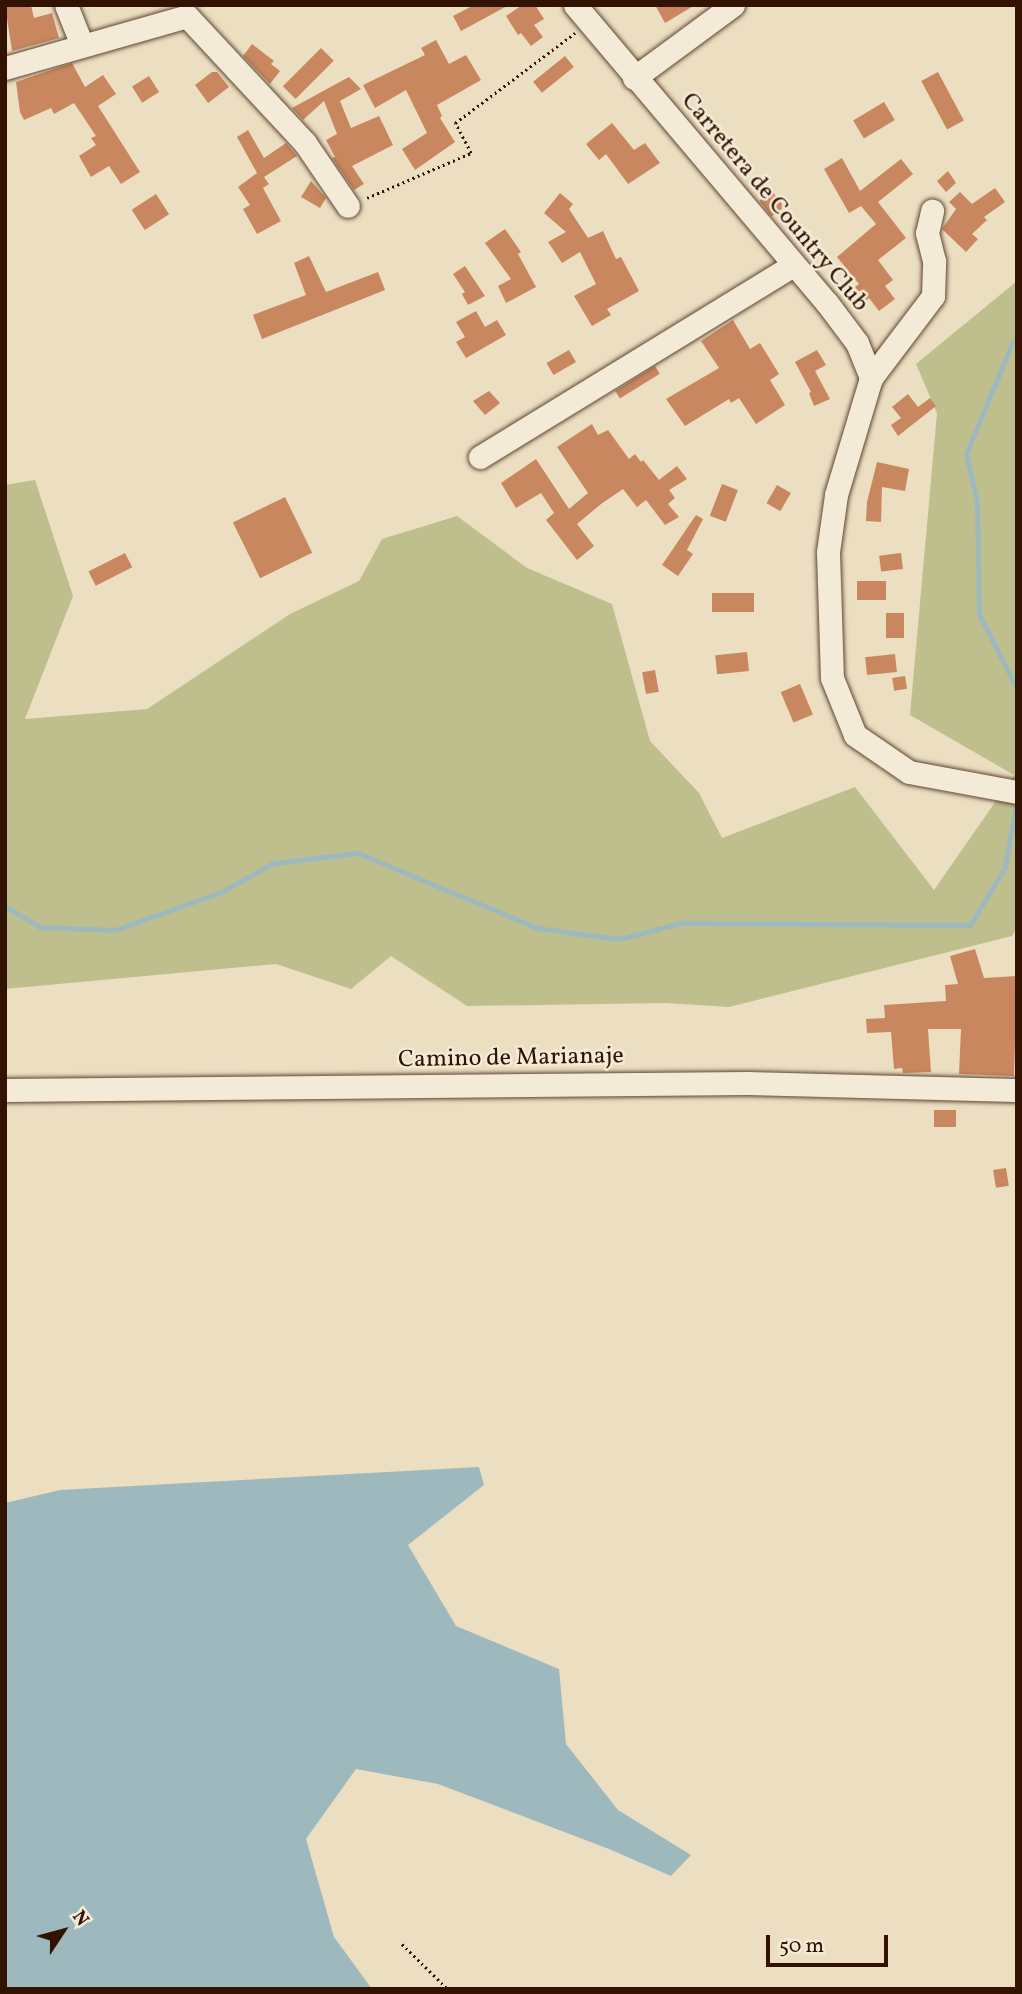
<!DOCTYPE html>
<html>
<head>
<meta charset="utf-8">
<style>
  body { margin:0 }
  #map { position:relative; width:1022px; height:1994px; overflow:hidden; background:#ecdec1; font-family:Vollkorn,serif }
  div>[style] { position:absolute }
  .green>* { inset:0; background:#bfbf8e }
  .water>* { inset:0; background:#9eb9be }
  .stream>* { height:5px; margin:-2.5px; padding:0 2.5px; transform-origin:2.5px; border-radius:2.5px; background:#9eb9be }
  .building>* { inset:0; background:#c8875e; transform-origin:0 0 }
  .path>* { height:2.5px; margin-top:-1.25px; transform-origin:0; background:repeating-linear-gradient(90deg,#321302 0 2px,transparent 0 5.5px) }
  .roads { filter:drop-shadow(0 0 2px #604632) drop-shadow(0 0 2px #604632) }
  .minor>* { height:23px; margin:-11.5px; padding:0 11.5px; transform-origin:11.5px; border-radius:11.5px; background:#f3ead7 }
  span { translate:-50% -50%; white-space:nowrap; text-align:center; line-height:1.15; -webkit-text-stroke:5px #f3ead7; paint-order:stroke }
  .street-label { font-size:24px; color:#321302 }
  .frame { position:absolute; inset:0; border:7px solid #321302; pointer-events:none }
  .north { position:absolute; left:28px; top:1896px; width:70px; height:70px; -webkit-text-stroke:5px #f3ead7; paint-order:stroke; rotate:54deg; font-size:19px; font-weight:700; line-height:28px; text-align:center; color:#321302 }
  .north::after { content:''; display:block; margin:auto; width:24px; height:32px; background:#321302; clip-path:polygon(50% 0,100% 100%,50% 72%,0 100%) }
  .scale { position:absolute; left:766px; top:1935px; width:122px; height:32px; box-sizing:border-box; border:4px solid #321302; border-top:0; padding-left:9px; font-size:21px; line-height:24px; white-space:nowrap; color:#321302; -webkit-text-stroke:5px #f3ead7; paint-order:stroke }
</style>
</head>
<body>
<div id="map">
  <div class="green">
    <div style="clip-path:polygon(1017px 281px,1017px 927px,1012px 936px,729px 1007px,666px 1003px,467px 1006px,391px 956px,351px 989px,276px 964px,5px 989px,5px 485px,35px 480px,73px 596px,25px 719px,147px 709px,290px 614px,359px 581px,382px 539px,457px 516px,527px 568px,612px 604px,650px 741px,699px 793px,722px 838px,855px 787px,934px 890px,1014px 775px,910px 715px,937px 413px,916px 364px)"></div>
  </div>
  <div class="water">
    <div style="clip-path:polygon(479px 1467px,484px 1485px,408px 1545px,456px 1626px,559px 1669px,566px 1744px,618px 1810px,691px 1855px,671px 1876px,609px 1849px,438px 1784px,356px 1769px,306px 1839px,334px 1937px,372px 1989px,5px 1989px,5px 1503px,60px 1490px)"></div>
  </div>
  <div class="stream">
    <div style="left:1017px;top:341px;width:4px;rotate:180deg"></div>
    <div style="left:1013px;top:341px;width:122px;rotate:112.6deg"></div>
    <div style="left:966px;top:454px;width:49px;rotate:77.1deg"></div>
    <div style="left:977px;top:502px;width:112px;rotate:89deg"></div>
    <div style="left:979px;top:614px;width:84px;rotate:63.1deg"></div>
    <div style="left:5px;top:906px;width:41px;rotate:31deg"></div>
    <div style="left:40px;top:927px;width:75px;rotate:2.3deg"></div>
    <div style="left:115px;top:930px;width:113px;rotate:-19.7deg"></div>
    <div style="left:221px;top:892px;width:60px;rotate:-29.1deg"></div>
    <div style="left:273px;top:863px;width:86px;rotate:-6.7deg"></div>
    <div style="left:358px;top:853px;width:194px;rotate:22.7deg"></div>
    <div style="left:537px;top:928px;width:83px;rotate:7.6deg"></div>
    <div style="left:619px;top:939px;width:64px;rotate:-14.5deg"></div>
    <div style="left:681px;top:923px;width:289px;rotate:0.4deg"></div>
    <div style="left:970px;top:925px;width:68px;rotate:-58.9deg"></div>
    <div style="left:1005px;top:867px;width:63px;rotate:-79.9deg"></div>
  </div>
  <div class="building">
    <div style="clip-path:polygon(5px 5px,31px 5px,34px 18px,52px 13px,59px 38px,12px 51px)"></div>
    <div style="clip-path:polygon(474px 5px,509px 5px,461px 31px,453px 16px)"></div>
    <div style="clip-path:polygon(522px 5px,535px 5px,544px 19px,534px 25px,543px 37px,531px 46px,521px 33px,518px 35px,506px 16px)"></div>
    <div style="clip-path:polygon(655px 5px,695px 5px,665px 23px)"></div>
    <div style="clip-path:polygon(436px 40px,449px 64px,466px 55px,481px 80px,437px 105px,442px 116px,440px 118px,455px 142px,415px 170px,402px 149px,427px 133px,406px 90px,375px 108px,363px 85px,425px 55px,421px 48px)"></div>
    <div style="clip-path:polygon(252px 44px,274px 61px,271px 64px,280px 71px,270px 84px,243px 56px)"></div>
    <div style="left:321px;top:48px;width:18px;height:54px;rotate:45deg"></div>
    <div style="left:565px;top:56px;width:14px;height:41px;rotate:51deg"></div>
    <div style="clip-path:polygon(72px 63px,85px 87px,103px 75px,116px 94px,98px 106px,140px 172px,121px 184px,109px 166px,91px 177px,79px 156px,96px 145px,91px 138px,96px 136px,74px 103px,54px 114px,51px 108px,24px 120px,20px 112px,16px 82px)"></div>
    <div style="clip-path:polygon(212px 72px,217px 72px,229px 87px,208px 103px,195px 85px)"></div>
    <div style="left:938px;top:72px;width:55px;height:19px;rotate:62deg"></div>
    <div style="left:149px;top:76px;width:19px;height:20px;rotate:58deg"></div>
    <div style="clip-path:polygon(349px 77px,361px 89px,340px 101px,351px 128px,379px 116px,393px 145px,352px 166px,364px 184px,354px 190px,332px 158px,335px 157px,326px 140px,337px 134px,324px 101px,303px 120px,292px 108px)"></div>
    <div style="left:884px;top:102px;width:21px;height:36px;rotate:59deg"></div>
    <div style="clip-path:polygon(612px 123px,634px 150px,645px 143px,660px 163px,628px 184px,606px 154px,599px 160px,586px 144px)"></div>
    <div style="clip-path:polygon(248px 130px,264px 158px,286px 143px,297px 156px,264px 177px,269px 184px,263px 188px,281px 221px,257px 234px,243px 209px,250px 205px,238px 187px,257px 173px,237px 137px)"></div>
    <div style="clip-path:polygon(842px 158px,860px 191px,901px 159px,913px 174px,878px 202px,906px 238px,878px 260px,893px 280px,885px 286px,895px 299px,879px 311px,869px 298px,866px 301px,855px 287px,859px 284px,837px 257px,876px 224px,861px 206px,849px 213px,824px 169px)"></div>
    <div style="clip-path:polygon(948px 171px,956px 183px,946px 192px,937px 181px)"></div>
    <div style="clip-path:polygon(311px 181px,326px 198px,320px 208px,301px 197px)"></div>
    <div style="clip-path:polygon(995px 188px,1005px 202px,984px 217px,987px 220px,972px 234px,978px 239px,966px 252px,942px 229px,956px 209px,949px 202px,960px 192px,972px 204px)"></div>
    <div style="left:772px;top:191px;width:20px;height:16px;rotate:53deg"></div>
    <div style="clip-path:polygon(560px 193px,573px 204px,569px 209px,588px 238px,603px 231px,616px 259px,621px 257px,639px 291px,607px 309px,611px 315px,592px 326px,574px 296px,596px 284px,580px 252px,562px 263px,548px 242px,566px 232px,544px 213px)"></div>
    <div style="left:156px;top:194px;width:24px;height:29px;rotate:57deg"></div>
    <div style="clip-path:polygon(505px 229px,521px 252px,518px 254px,536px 287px,506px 303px,498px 286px,511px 279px,485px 243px)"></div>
    <div style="clip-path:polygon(309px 256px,326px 292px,378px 272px,385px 290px,262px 339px,253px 315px,306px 295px,294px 263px)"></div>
    <div style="clip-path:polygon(465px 266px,485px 296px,468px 305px,462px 294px,465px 292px,453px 274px)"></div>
    <div style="clip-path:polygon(476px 311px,485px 327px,497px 320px,506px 335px,466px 358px,456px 342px,465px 337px,456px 322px)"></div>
    <div style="clip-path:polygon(733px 320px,750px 349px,760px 343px,779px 374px,770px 380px,785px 405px,756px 424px,739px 398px,731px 403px,729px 399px,685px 426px,666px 399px,719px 368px,701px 341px)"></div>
    <div style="left:569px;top:350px;width:14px;height:26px;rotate:60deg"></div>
    <div style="clip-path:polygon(817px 350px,826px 365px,815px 371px,830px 399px,814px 406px,809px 393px,811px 392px,795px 362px)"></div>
    <div style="left:655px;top:366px;width:9px;height:47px;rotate:58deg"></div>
    <div style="clip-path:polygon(489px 391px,500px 403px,485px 415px,473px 401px)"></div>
    <div style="clip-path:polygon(908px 394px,918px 407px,930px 398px,936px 406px,898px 436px,891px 425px,901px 418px,892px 407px)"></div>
    <div style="clip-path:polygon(592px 424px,598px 435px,608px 430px,629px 459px,635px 454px,641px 462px,643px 460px,659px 480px,677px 466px,687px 479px,669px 490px,675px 498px,668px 504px,679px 517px,665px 525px,646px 500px,637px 507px,623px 489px,601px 504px,577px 524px,594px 546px,577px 560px,546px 520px,554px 513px,541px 493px,516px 508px,501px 483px,536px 459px,569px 509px,588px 493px,557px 447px)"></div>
    <div style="clip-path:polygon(877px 462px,909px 469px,905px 491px,882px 487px,881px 522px,866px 521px,867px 502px)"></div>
    <div style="left:722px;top:484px;width:17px;height:34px;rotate:21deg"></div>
    <div style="left:777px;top:485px;width:16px;height:21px;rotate:30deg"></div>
    <div style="left:285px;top:497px;width:62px;height:58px;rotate:64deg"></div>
    <div style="clip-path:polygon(696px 515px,703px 519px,687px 550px,693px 554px,678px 576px,662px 565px)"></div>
    <div style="left:125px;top:553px;width:16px;height:41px;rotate:63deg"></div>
    <div style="left:901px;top:553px;width:16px;height:22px;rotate:83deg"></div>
    <div style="left:886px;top:581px;width:19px;height:29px;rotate:90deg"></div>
    <div style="left:712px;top:593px;width:42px;height:19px"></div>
    <div style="left:886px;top:613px;width:18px;height:25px"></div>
    <div style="left:747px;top:652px;width:19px;height:32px;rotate:84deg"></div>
    <div style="left:895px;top:654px;width:18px;height:30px;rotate:84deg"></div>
    <div style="left:655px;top:670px;width:22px;height:13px;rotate:80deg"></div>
    <div style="left:905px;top:676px;width:13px;height:13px;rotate:81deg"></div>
    <div style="left:800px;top:684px;width:33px;height:21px;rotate:67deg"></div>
    <div style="clip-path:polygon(975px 949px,984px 978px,1017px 976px,1014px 1076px,959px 1074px,961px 1029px,928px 1029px,931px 1072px,903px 1073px,902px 1068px,894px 1069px,891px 1032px,867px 1033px,866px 1019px,885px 1018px,884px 1005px,946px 1001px,945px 985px,958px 984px,950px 956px)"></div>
    <div style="left:934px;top:1110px;width:22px;height:17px"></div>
    <div style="left:1006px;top:1168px;width:18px;height:13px;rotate:81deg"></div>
  </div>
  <div class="path">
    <div style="left:367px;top:198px;width:113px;rotate:-23.4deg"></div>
    <div style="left:471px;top:153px;width:34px;rotate:-118deg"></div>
    <div style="left:455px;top:123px;width:150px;rotate:-36.9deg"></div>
    <div style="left:402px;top:1944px;width:64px;rotate:44.4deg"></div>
  </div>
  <div class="roads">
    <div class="minor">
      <div style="left:66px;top:5px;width:43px;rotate:68.2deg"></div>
      <div style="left:575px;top:5px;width:390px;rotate:49.8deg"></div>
      <div style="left:827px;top:303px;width:50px;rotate:53.1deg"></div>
      <div style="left:857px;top:343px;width:38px;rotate:68deg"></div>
      <div style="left:871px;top:378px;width:122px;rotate:106.7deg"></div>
      <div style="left:836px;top:495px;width:58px;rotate:98deg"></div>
      <div style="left:828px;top:552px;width:126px;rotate:88.2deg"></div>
      <div style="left:832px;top:678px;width:61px;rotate:68deg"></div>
      <div style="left:855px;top:735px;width:65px;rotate:34.4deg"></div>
      <div style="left:909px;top:772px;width:110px;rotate:10.5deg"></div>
      <div style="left:5px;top:68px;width:189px;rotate:-15.9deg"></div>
      <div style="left:187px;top:16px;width:173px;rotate:47.1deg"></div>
      <div style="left:305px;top:143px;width:76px;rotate:55.7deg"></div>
      <div style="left:634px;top:78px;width:123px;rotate:-36.4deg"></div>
      <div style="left:871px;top:378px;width:103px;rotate:-52.9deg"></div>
      <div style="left:933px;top:296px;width:35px;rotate:-88deg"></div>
      <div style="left:934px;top:261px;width:29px;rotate:-104deg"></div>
      <div style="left:927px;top:233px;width:23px;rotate:-77deg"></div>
      <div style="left:480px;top:457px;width:367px;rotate:-31.5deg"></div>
      <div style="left:5px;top:1090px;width:742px;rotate:-0.54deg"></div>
      <div style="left:747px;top:1083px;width:270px;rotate:1.5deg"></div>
    </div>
  </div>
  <div class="street-label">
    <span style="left:774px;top:203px;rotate:50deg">Carretera de Country Club</span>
    <span style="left:511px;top:1059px;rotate:-1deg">Camino de Marianaje</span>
  </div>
  <div class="frame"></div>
  <div class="north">N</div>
  <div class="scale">50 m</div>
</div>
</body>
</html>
